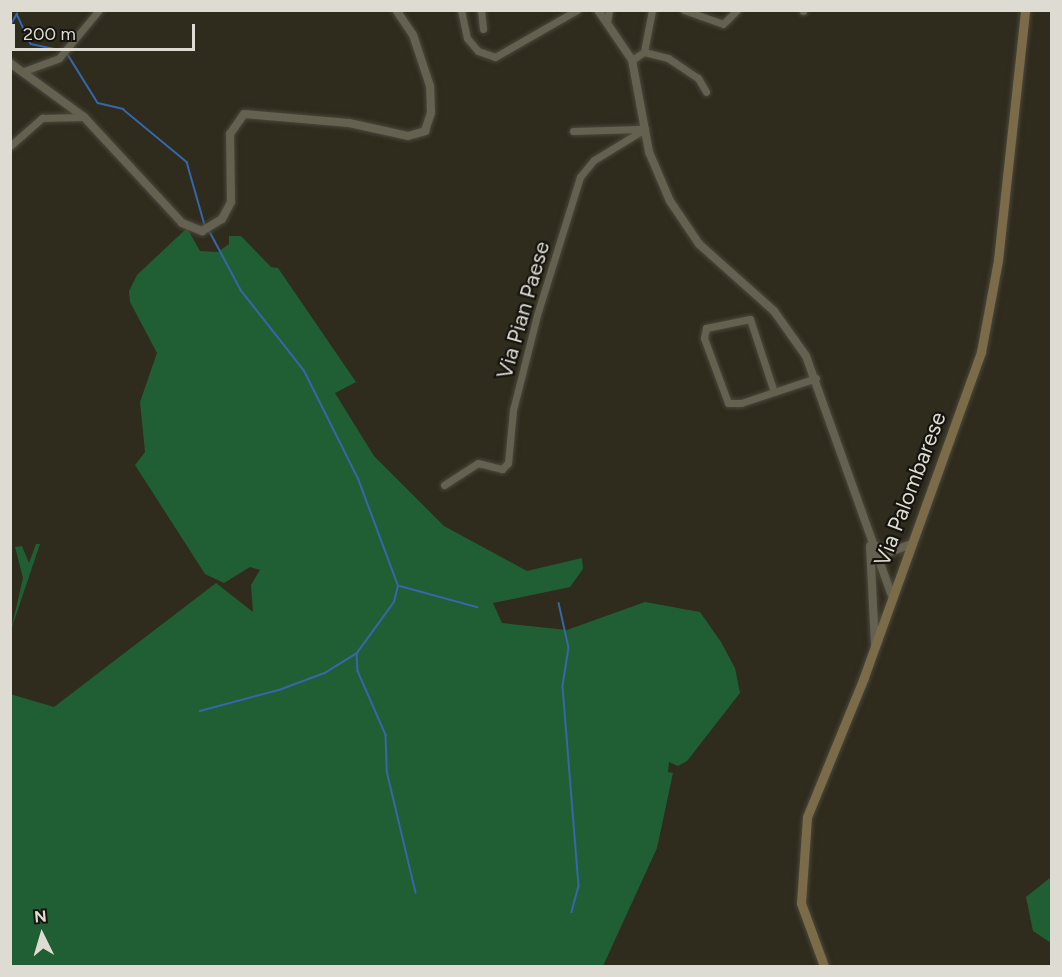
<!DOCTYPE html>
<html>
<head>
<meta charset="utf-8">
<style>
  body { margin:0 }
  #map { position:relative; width:1062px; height:977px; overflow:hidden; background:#2f2b1d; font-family:Figtree,sans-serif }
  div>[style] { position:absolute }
  .green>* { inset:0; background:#205f34 }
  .stream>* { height:1.5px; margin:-0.75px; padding:0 0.75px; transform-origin:0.75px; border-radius:0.75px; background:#3567aa }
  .roads { filter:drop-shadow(0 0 2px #4a483c) drop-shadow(0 0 2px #4a483c) }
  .minor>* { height:7px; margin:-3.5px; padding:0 3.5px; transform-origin:3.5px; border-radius:3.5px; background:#656151 }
  .tertiary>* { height:8px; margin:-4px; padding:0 4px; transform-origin:4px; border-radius:4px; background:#656151 }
  .secondary>* { height:9px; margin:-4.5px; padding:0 4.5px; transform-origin:4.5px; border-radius:4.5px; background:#7b6b49 }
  span { translate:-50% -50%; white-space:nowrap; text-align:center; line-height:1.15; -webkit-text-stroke:4.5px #16140e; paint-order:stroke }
  .street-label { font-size:22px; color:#dddbd2 }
  .frame { position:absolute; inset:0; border:12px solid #dddbd2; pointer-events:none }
  .north { position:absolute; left:12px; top:905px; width:60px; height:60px; -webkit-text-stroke:4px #16140e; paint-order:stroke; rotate:355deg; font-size:16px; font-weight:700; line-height:24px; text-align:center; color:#dddbd2 }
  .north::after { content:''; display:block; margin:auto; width:21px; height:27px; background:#dddbd2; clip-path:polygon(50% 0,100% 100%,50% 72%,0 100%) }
  .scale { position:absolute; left:12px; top:24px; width:183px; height:27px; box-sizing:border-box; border:3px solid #dddbd2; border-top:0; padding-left:8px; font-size:18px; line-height:21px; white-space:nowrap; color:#dddbd2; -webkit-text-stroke:4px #16140e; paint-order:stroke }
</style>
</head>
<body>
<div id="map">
  <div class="green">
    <div style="clip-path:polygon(187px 228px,200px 251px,218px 252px,229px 244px,229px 236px,241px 236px,271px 267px,278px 268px,356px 382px,335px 393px,374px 456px,444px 526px,527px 571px,582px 558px,583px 569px,570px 587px,493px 603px,502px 623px,567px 630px,645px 602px,700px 612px,721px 642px,735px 668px,740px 693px,687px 761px,678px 766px,669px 762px,668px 772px,673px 773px,657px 848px,603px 966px,11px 966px,10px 694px,54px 707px,216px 583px,253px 612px,251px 585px,260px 570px,250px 567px,224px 583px,205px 574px,135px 465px,145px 452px,140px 402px,157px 353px,130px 302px,129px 291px,137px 275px)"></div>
    <div style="clip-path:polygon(36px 544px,40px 544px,11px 630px,23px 578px,15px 547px,22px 546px,29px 563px)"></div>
    <div style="clip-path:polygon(1051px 877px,1051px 943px,1033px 931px,1026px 897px)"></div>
  </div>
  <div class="stream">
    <div style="left:17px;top:14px;width:33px;rotate:65deg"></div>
    <div style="left:31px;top:44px;width:30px;rotate:12deg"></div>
    <div style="left:10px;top:26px;width:14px;rotate:-60deg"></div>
    <div style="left:67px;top:53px;width:59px;rotate:58.2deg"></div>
    <div style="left:98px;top:103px;width:26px;rotate:13deg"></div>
    <div style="left:123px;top:109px;width:83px;rotate:39.6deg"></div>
    <div style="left:187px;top:162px;width:66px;rotate:74.1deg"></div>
    <div style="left:400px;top:586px;width:80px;rotate:15.3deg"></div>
    <div style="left:559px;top:603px;width:46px;rotate:77.5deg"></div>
    <div style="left:569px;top:648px;width:39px;rotate:99deg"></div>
    <div style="left:563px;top:687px;width:200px;rotate:85.4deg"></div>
    <div style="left:579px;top:886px;width:27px;rotate:105deg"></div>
    <div style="left:357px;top:654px;width:17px;rotate:87deg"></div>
    <div style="left:358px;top:671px;width:70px;rotate:66.4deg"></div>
    <div style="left:386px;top:735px;width:36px;rotate:88deg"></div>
    <div style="left:387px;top:771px;width:125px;rotate:76.6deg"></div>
    <div style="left:200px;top:711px;width:82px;rotate:-14.9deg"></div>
    <div style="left:279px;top:690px;width:49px;rotate:-20.3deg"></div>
    <div style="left:325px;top:673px;width:38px;rotate:-32deg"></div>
    <div style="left:357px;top:653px;width:63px;rotate:-54deg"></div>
    <div style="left:394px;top:602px;width:16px;rotate:-76deg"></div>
    <div style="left:398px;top:586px;width:114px;rotate:-110.5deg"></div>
    <div style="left:358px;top:479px;width:121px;rotate:-116.6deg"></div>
    <div style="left:304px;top:371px;width:102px;rotate:-128.2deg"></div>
    <div style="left:241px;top:291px;width:68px;rotate:-118.1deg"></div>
  </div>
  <div class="roads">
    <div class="minor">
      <div style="left:461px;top:10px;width:29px;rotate:78deg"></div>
      <div style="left:467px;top:38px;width:17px;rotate:50deg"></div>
      <div style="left:478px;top:51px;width:18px;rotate:19deg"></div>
      <div style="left:495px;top:57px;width:95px;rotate:-29.8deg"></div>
      <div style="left:481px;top:10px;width:19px;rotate:84deg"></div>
      <div style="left:684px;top:10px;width:41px;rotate:19.7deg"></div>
      <div style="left:723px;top:24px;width:20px;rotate:-45deg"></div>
      <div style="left:803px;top:10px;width:1px;rotate:90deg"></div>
      <div style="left:607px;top:23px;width:13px;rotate:-81deg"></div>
      <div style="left:644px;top:52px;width:43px;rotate:-79.2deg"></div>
      <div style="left:632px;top:60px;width:14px;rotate:-34deg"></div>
      <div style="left:644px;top:52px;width:25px;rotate:14deg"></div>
      <div style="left:668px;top:58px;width:36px;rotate:34deg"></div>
      <div style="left:698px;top:78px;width:16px;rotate:60deg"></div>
      <div style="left:24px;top:71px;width:37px;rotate:-20deg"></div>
      <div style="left:59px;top:58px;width:62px;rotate:-50.2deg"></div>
      <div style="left:573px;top:131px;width:66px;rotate:-1.7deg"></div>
      <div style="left:10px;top:146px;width:43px;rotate:-41.2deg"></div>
      <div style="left:42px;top:118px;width:42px;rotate:-1.4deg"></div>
      <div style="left:774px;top:392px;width:77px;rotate:-108.2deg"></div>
      <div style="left:750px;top:319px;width:45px;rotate:168.4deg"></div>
      <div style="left:706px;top:328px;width:10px;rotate:101deg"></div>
      <div style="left:704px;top:338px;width:69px;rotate:69.7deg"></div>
      <div style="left:728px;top:403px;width:13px"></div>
      <div style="left:741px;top:403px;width:79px;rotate:-18.4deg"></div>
      <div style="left:444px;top:485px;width:40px;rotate:-32.9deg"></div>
      <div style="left:478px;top:463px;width:25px;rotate:14deg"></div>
      <div style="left:502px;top:469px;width:8px;rotate:-45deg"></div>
      <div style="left:508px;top:463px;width:53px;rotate:-84.6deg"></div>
      <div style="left:513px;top:410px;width:98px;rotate:-75.8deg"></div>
      <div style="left:537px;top:315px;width:145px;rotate:-72.7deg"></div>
      <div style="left:580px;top:177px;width:22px;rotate:-51deg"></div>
      <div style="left:594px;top:160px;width:60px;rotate:-31.3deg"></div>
    </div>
    <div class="tertiary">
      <div style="left:598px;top:10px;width:60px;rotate:55.8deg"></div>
      <div style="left:632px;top:60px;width:94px;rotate:79.5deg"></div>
      <div style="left:649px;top:152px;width:53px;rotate:66.8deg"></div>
      <div style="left:670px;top:201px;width:52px;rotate:56deg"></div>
      <div style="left:699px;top:244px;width:101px;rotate:41.8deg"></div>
      <div style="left:774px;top:311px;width:55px;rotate:54.6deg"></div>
      <div style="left:806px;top:356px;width:252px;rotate:70.3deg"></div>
      <div style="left:10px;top:63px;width:92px;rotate:36.1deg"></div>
      <div style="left:84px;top:117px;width:144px;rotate:47.2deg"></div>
      <div style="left:182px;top:223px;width:22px;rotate:22deg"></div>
      <div style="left:202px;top:231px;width:23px;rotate:-31deg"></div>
      <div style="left:222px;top:219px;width:19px;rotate:-62deg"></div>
      <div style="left:231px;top:202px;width:68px;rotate:-90.8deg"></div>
      <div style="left:230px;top:134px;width:24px;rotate:-55deg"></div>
      <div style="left:244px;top:114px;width:105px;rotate:4.9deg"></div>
      <div style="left:349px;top:123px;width:60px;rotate:12.4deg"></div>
      <div style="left:408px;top:136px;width:18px;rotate:-16deg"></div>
      <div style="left:425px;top:131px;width:19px;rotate:-72deg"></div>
      <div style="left:431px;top:113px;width:27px;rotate:-92deg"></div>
      <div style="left:430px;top:86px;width:54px;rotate:-108.4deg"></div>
      <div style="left:413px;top:35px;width:30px;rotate:-124deg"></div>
      <div style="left:874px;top:545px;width:15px;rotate:32deg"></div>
      <div style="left:887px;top:553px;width:23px;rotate:-20deg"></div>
      <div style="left:870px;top:546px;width:98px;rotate:87.1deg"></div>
    </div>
    <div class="secondary">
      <div style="left:824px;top:966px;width:67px;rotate:-110.1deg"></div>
      <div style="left:801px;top:903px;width:86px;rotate:-86deg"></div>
      <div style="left:807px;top:817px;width:151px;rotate:-67.8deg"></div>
      <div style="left:864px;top:677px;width:345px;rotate:-70.2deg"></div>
      <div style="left:981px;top:352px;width:94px;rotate:-79.5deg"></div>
      <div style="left:998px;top:260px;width:251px;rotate:-83.8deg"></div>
    </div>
  </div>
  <div class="street-label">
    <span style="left:523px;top:310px;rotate:-74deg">Via Pian Paese</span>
    <span style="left:910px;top:489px;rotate:-69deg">Via Palombarese</span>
  </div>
  <div class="frame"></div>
  <div class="north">N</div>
  <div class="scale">200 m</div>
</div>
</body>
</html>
